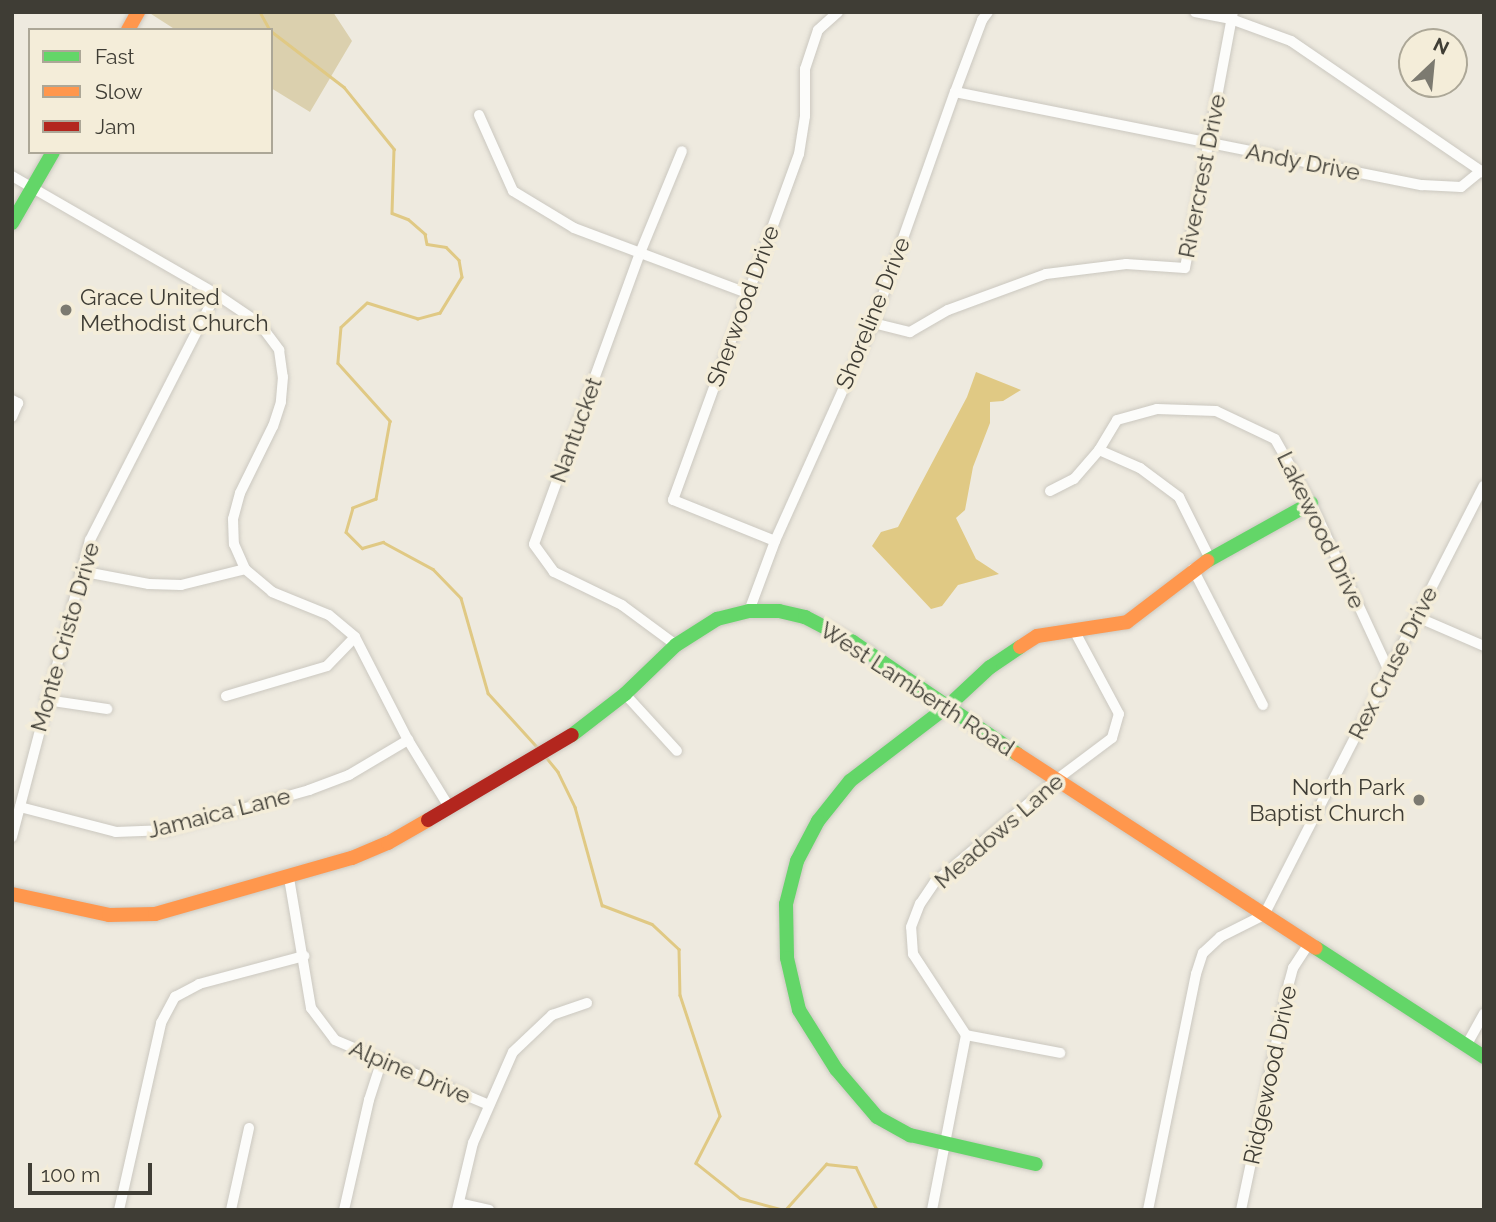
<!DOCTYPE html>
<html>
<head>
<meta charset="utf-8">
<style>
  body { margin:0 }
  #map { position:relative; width:1496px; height:1222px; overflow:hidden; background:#eeeadf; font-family:Raleway,sans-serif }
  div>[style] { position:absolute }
  .green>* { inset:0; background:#dbd0ae }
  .water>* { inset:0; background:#e0c984 }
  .stream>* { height:2.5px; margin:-1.25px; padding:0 1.25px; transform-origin:1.25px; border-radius:1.25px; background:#e0c984 }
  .roads { filter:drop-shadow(0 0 2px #cbc8c0) drop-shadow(0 0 2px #cbc8c0) }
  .street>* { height:10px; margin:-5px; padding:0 5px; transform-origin:5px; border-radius:5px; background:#fcfcfa }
  .fast>* { height:14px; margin:-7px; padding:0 7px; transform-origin:7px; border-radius:7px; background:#63d668 }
  .slow>* { height:14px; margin:-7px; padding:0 7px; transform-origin:7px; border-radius:7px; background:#ff974d }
  .jam>* { height:14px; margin:-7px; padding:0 7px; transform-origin:7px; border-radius:7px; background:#b3261e }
  .dots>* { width:19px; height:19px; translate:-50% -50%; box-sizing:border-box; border:4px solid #f4edd9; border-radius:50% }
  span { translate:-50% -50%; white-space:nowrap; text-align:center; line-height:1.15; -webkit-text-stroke:7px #f4edd9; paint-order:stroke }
  .street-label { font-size:23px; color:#3f3d35 }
  .poi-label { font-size:23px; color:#3f3d35 }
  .left { translate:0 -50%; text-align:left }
  .right { translate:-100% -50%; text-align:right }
  .frame { position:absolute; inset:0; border:14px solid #3f3d35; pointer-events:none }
  .legend { position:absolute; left:28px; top:28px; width:245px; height:126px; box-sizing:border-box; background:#f4edd9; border:2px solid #aca797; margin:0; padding:9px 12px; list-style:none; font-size:21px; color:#3f3d35 }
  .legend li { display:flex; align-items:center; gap:14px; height:35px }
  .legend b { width:35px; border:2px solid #aca797 }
  .north { position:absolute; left:1398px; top:28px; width:70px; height:70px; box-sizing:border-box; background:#f4edd9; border:2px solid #aca797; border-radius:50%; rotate:26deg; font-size:19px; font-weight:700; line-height:28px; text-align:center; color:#3f3d35 }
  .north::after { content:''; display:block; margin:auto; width:24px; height:32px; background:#7c7a70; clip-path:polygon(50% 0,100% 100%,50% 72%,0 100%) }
  .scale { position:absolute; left:28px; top:1163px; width:124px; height:32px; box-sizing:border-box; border:4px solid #3f3d35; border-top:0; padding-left:9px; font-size:21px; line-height:24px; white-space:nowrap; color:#3f3d35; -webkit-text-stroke:5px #f4edd9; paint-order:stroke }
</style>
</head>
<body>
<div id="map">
  <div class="green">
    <div style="clip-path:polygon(148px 12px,333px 12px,352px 41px,310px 112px,271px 88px,271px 30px,176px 30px)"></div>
  </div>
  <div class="water">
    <div style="clip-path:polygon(976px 372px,1021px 390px,1003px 401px,990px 402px,990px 423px,973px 467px,965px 510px,956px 518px,976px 559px,999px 574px,958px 585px,942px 606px,931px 609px,872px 546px,881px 532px,898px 527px,967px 397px)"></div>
  </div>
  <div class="stream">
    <div style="left:260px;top:12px;width:21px;rotate:61deg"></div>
    <div style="left:271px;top:31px;width:92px;rotate:37.5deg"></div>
    <div style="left:344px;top:87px;width:80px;rotate:51.1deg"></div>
    <div style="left:394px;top:149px;width:64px;rotate:91.8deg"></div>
    <div style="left:392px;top:213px;width:17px;rotate:21deg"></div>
    <div style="left:408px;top:219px;width:23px;rotate:41deg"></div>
    <div style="left:425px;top:234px;width:10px;rotate:79deg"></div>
    <div style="left:427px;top:244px;width:19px;rotate:9deg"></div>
    <div style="left:446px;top:247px;width:18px;rotate:45deg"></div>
    <div style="left:459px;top:260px;width:17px;rotate:80deg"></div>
    <div style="left:462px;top:277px;width:42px;rotate:121.4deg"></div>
    <div style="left:440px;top:313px;width:23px;rotate:165deg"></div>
    <div style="left:418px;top:319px;width:53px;rotate:-162.6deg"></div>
    <div style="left:367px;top:303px;width:35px;rotate:137deg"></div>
    <div style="left:341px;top:327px;width:36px;rotate:95deg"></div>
    <div style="left:338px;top:363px;width:78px;rotate:48.1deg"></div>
    <div style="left:390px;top:421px;width:79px;rotate:100.2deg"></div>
    <div style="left:376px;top:499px;width:25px;rotate:159deg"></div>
    <div style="left:353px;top:508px;width:25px;rotate:106deg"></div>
    <div style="left:346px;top:532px;width:23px;rotate:45deg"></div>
    <div style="left:362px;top:548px;width:22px;rotate:-16deg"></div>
    <div style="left:383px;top:542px;width:57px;rotate:28.4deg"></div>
    <div style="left:433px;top:569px;width:40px;rotate:46deg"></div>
    <div style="left:461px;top:598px;width:99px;rotate:74.1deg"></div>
    <div style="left:488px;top:693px;width:76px;rotate:47.7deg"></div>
    <div style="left:546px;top:757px;width:19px;rotate:51deg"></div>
    <div style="left:558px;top:772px;width:39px;rotate:64deg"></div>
    <div style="left:575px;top:807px;width:102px;rotate:74.6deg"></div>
    <div style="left:602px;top:905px;width:53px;rotate:20.8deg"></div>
    <div style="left:652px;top:924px;width:37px;rotate:43deg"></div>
    <div style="left:679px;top:949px;width:46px;rotate:88.8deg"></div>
    <div style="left:680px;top:995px;width:127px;rotate:71.7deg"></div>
    <div style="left:720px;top:1116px;width:53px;rotate:117.1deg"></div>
    <div style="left:696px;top:1163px;width:56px;rotate:38.5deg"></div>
    <div style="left:740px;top:1198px;width:46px;rotate:15.3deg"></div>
    <div style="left:785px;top:1210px;width:62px;rotate:-48.3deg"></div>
    <div style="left:826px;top:1164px;width:30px;rotate:6deg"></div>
    <div style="left:856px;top:1167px;width:46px;rotate:64deg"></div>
    <div style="left:876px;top:1208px;width:3px;rotate:135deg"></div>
  </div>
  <div class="roads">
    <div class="street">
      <div style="left:1195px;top:12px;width:37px;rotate:11deg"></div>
      <div style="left:1231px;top:19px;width:64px;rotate:20.1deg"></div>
      <div style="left:1291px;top:41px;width:234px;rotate:34.4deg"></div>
      <div style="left:955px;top:92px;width:476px;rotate:11.3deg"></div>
      <div style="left:1422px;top:185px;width:39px;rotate:3deg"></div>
      <div style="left:1461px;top:187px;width:26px;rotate:-39deg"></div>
      <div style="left:479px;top:115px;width:83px;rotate:65.9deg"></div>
      <div style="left:513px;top:191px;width:71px;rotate:31.2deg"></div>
      <div style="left:574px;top:228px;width:185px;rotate:20.6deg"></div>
      <div style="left:12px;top:176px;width:236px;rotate:30deg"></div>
      <div style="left:216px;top:294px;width:52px;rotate:34deg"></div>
      <div style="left:259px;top:323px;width:34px;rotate:53deg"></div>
      <div style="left:279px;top:350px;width:27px;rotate:82deg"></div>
      <div style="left:283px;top:377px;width:25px;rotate:95deg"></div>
      <div style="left:281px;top:402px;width:25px;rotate:108deg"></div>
      <div style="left:273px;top:426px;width:75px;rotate:116.2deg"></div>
      <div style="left:240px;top:493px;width:27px;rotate:105deg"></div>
      <div style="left:233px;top:519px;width:25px;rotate:88deg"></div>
      <div style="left:234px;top:544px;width:27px;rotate:66deg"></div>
      <div style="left:245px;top:569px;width:35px;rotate:40deg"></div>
      <div style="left:272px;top:592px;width:61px;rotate:22deg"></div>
      <div style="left:329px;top:615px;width:34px;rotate:40deg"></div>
      <div style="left:355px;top:637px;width:116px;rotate:62.8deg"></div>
      <div style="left:408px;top:740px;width:79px;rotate:58.5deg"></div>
      <div style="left:873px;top:323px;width:38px;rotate:14deg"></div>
      <div style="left:910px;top:332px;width:44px;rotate:-30.1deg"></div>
      <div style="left:948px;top:310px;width:104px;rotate:-20.2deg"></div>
      <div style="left:1046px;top:274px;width:81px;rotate:-7.1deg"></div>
      <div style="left:1126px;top:264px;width:59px;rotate:3.9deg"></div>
      <div style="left:1185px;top:268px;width:260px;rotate:-79.4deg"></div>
      <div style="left:12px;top:400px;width:7px;rotate:27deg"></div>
      <div style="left:18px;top:403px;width:15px;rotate:113deg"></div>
      <div style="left:1099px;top:450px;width:45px;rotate:23.7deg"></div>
      <div style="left:1140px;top:468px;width:49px;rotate:36.6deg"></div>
      <div style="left:1179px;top:497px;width:69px;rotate:63.4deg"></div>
      <div style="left:1050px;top:491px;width:27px;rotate:-27deg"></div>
      <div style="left:1074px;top:479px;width:38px;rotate:-49deg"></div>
      <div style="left:1099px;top:450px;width:35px;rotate:-59deg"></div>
      <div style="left:1117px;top:420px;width:41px;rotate:-15.4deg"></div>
      <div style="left:1157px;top:409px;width:59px;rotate:1.9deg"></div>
      <div style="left:1216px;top:411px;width:65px;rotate:25.4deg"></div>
      <div style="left:1275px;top:439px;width:73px;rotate:60.6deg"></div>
      <div style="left:1311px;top:503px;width:185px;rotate:65.1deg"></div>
      <div style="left:775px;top:541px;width:110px;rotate:-158.1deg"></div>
      <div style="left:673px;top:500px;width:368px;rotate:-70deg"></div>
      <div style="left:799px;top:154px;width:38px;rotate:-81deg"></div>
      <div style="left:805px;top:116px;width:47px;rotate:-90deg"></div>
      <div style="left:805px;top:69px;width:41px;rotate:-71.6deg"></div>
      <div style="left:818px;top:30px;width:27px;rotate:-42deg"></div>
      <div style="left:1193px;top:569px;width:153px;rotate:62.8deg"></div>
      <div style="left:80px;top:571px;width:70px;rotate:10.7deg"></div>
      <div style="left:149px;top:584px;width:32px;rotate:2deg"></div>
      <div style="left:181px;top:585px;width:66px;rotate:-14deg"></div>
      <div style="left:749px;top:611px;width:75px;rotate:-69.6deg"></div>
      <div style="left:775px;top:541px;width:239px;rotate:-65.8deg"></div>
      <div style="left:873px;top:323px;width:245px;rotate:-70.5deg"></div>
      <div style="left:955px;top:92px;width:77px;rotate:-69.4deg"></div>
      <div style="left:982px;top:20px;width:10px;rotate:-53deg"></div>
      <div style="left:1417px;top:617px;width:73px;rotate:23.4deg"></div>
      <div style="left:676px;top:645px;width:67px;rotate:-143.5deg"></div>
      <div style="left:622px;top:605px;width:76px;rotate:-154.1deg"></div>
      <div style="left:554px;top:572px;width:34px;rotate:-126deg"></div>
      <div style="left:534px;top:544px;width:310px;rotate:-70deg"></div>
      <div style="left:640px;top:253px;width:110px;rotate:-67.6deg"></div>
      <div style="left:625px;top:694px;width:77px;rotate:47.6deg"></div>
      <div style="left:226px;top:696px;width:105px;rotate:-16.5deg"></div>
      <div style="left:327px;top:666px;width:40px;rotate:-46deg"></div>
      <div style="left:46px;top:700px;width:62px;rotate:8.4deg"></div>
      <div style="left:20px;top:807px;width:99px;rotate:14.6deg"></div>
      <div style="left:116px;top:832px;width:51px;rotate:-2.2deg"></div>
      <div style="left:167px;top:830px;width:148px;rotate:-15.7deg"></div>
      <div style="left:309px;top:790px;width:43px;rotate:-20.6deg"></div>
      <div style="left:349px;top:775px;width:69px;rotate:-30.7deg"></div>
      <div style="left:12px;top:837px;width:307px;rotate:-75.3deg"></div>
      <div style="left:90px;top:540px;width:276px;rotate:-62.9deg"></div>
      <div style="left:289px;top:878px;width:132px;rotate:80.4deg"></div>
      <div style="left:311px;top:1008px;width:40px;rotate:53deg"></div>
      <div style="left:335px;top:1040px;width:167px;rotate:22.9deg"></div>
      <div style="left:966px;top:1035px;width:96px;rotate:10.8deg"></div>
      <div style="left:1466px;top:1046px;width:37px;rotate:-61deg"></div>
      <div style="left:459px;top:1203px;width:31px;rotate:13deg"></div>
      <div style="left:119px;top:1210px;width:192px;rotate:-77.3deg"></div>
      <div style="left:161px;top:1023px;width:30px;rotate:-62deg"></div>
      <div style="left:175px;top:997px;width:27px;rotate:-28deg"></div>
      <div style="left:199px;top:984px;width:109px;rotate:-14.9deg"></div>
      <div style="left:231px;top:1210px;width:84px;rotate:-77.6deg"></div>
      <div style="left:344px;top:1210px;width:113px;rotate:-77.2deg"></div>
      <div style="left:369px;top:1100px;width:42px;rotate:-72deg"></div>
      <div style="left:457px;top:1210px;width:69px;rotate:-76.6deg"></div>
      <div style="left:473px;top:1143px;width:99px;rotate:-66.3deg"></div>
      <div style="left:513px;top:1052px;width:54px;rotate:-43.5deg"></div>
      <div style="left:552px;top:1015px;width:37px;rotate:-19deg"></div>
      <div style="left:932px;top:1210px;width:178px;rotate:-79deg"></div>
      <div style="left:966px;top:1035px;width:97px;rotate:-123.2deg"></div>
      <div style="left:913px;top:954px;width:27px;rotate:-94deg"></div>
      <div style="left:911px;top:927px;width:25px;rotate:-69deg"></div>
      <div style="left:920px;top:904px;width:27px;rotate:-56deg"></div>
      <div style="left:935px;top:882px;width:158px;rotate:-40.1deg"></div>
      <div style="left:1056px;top:780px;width:70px;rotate:-36.9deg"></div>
      <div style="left:1112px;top:738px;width:25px;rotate:-74deg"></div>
      <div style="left:1119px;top:714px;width:95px;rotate:-118.2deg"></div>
      <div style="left:1148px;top:1210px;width:241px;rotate:-78.5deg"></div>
      <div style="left:1196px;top:974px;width:22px;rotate:-72deg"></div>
      <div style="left:1203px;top:953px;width:23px;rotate:-43deg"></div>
      <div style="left:1220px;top:937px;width:49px;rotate:-26.6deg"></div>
      <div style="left:1264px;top:915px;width:482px;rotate:-62.9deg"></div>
      <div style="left:1241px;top:1210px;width:232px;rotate:-78.1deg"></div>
      <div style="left:1289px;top:983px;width:16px;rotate:-75deg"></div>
      <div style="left:1293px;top:968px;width:27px;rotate:-57deg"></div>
    </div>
    <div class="fast">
      <div style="left:12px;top:223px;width:82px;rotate:-60deg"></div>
      <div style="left:1207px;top:561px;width:119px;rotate:-29.1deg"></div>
      <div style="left:1020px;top:647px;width:36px;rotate:146deg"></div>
      <div style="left:990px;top:667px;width:57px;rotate:137.1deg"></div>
      <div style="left:948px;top:706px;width:123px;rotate:142.6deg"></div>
      <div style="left:850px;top:781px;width:51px;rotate:128.7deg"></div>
      <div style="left:818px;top:821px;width:45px;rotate:117.7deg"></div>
      <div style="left:797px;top:861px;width:44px;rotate:104.3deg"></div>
      <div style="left:786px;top:904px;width:54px;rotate:88.9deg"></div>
      <div style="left:787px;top:958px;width:53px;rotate:77deg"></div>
      <div style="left:799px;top:1010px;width:70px;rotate:57.9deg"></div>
      <div style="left:836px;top:1069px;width:63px;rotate:49.5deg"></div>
      <div style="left:877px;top:1117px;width:38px;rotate:29deg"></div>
      <div style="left:910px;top:1135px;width:129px;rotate:13deg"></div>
      <div style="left:572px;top:735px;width:67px;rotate:-37.7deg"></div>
      <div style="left:625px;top:694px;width:71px;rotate:-43.9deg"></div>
      <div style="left:676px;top:645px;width:49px;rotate:-32.4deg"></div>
      <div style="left:717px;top:619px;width:33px;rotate:-14deg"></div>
      <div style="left:749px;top:611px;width:30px"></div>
      <div style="left:779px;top:611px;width:27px;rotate:13deg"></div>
      <div style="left:805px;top:617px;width:54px;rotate:27.5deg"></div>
      <div style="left:853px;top:642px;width:199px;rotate:34.3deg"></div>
      <div style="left:1316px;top:948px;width:200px;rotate:33deg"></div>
    </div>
    <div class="slow">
      <div style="left:128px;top:30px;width:21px;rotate:-61deg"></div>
      <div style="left:1020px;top:647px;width:20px;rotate:-33deg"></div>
      <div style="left:1037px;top:636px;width:91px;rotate:-8.8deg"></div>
      <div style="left:1127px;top:622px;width:101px;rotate:-37.3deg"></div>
      <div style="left:1017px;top:754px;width:356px;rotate:33deg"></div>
      <div style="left:12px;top:894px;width:99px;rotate:12.2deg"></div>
      <div style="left:109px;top:915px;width:46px;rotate:-1.2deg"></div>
      <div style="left:155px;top:914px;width:205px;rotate:-15.9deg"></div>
      <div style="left:352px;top:858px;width:39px;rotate:-23deg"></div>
      <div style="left:388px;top:843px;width:46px;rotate:-29.9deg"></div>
    </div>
    <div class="jam">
      <div style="left:428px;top:820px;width:167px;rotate:-30.6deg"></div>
    </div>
  </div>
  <div class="dots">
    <div style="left:66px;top:310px;background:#7c7a70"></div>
    <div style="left:1419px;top:800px;background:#7c7a70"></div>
  </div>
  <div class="street-label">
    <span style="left:1303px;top:162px;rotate:11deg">Andy Drive</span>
    <span style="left:1202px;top:176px;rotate:-79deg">Rivercrest Drive</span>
    <span style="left:743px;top:306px;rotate:-70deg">Sherwood Drive</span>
    <span style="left:873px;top:313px;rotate:-68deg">Shoreline Drive</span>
    <span style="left:576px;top:430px;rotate:-70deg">Nantucket</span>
    <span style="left:1321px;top:530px;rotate:64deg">Lakewood Drive</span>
    <span style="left:65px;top:637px;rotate:-74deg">Monte Cristo Drive</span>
    <span style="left:1393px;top:663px;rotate:-63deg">Rex Cruse Drive</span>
    <span style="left:917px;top:689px;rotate:33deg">West Lamberth Road</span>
    <span style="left:219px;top:813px;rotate:-14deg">Jamaica Lane</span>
    <span style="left:999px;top:831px;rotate:-41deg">Meadows Lane</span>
    <span style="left:410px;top:1072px;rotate:23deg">Alpine Drive</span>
    <span style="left:1270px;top:1075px;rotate:-78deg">Ridgewood Drive</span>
  </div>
  <div class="poi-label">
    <span class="left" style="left:80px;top:310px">Grace United<br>Methodist Church</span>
    <span class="right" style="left:1405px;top:800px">North Park<br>Baptist Church</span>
  </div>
  <div class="frame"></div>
  <ul class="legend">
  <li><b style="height:9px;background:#63d668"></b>Fast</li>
  <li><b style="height:9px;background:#ff974d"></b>Slow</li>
  <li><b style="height:9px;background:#b3261e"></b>Jam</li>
  </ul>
  <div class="north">N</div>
  <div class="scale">100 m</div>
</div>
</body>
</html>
